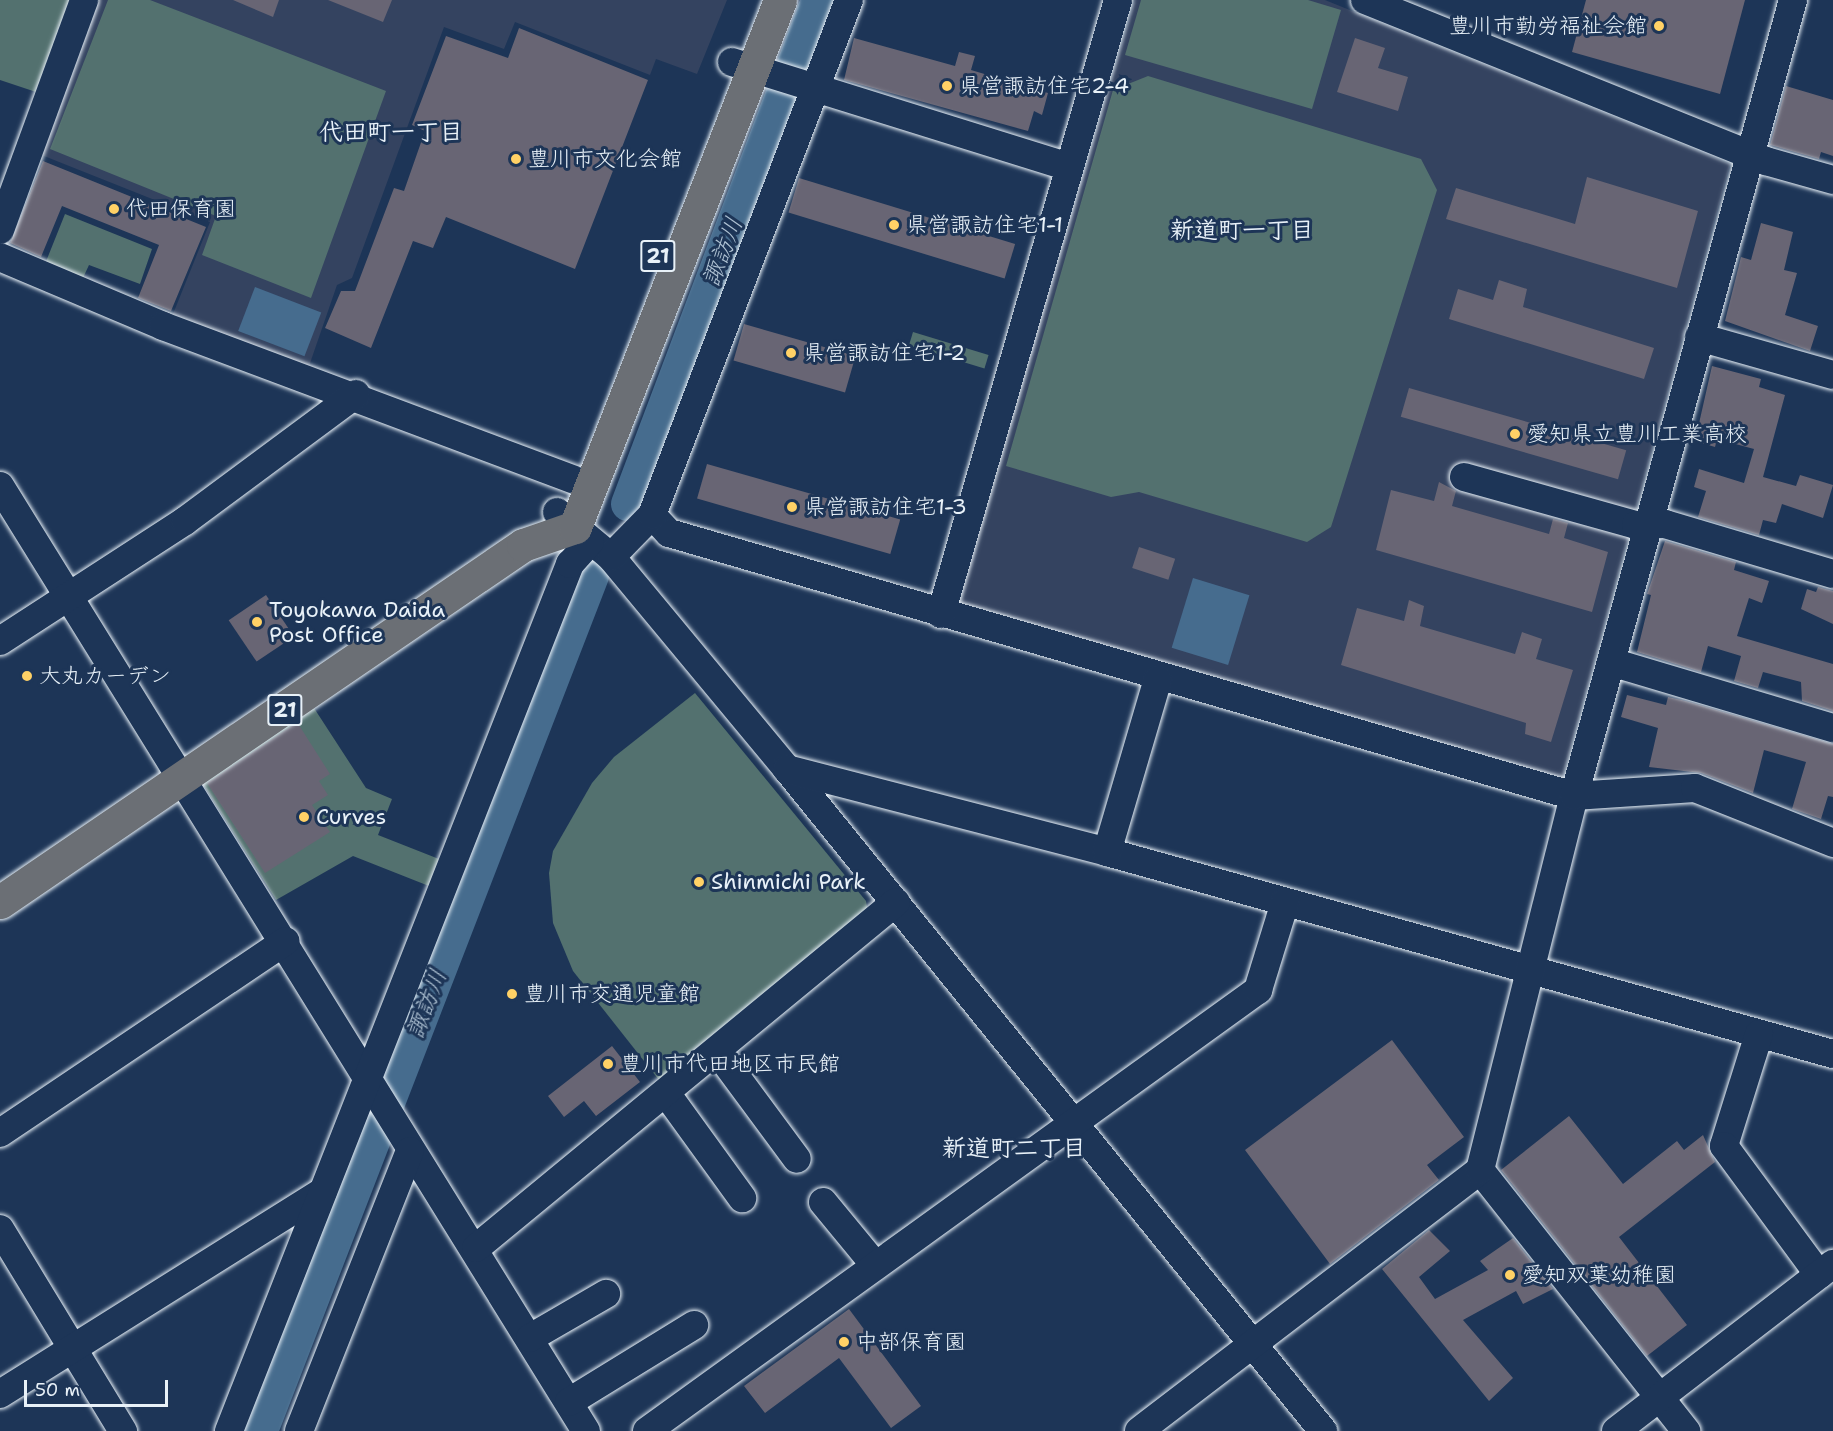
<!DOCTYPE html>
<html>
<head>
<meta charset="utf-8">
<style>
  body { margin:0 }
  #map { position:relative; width:1833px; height:1431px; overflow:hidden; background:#1d3557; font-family:"Shantell Sans","Klee One",sans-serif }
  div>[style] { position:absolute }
  .built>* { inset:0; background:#344360 }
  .green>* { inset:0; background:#53716f; transform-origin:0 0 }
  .water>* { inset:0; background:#466c8e; transform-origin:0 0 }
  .river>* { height:34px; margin:-17px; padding:0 17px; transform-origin:17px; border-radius:17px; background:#466c8e }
  .building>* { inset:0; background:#686574; transform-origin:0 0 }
  .roads { filter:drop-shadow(0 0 2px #e8f1f8) drop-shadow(0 0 2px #e8f1f8) }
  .minor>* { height:28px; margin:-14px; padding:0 14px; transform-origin:14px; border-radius:14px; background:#1d3557 }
  .major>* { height:33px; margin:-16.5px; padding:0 16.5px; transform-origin:16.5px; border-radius:16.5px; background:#6b6f75 }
  .dots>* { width:16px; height:16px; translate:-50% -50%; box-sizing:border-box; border:3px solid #1d3557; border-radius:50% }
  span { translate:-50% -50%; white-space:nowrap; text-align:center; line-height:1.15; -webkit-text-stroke:6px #1d3557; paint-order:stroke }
  .shield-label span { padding:2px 4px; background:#1d3557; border:2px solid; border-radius:4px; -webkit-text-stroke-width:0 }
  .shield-label { font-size:21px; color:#e8f1f8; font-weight:700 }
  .poi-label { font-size:22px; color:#e8f1f8 }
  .right { translate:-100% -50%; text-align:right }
  .left { translate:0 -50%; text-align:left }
  .neighbourhood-label { font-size:24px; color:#e8f1f8; font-weight:700 }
  .water-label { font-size:24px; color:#afc2d3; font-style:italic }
  .scale { position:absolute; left:24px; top:1380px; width:144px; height:27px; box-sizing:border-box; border:3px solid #e8f1f8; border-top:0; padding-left:8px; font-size:18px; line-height:21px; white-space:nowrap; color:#e8f1f8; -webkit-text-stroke:4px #1d3557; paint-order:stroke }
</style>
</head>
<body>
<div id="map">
  <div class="built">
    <div style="clip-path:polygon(98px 0,727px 0,697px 74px,656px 59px,650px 75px,515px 22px,504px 49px,444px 27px,352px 278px,337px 285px,308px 369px,173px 314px,210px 222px,39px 154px)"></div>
    <div style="clip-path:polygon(1135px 0,1325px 0,1730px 164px,1561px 783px,956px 604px)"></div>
  </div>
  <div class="green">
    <div style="clip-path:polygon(0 0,77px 0,39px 93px,0 80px)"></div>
    <div style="clip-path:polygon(108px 0,150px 0,386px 91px,311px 298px,202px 255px,216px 216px,50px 149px)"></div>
    <div style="clip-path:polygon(1141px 0,1308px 0,1341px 10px,1312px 109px,1125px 55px)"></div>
    <div style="clip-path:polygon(1148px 76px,1421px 159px,1437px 190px,1331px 527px,1307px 542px,1139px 492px,1111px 497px,1006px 466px,1113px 90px)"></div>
    <div style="clip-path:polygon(65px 214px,152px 249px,140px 284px,89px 265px,82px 280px,45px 264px)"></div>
    <div style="left:913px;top:332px;width:79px;height:14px;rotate:17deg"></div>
    <div style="clip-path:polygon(695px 693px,866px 901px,868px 914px,659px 1080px,573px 971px,553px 923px,549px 873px,553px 851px,592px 783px,614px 757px)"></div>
    <div style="clip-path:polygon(314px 708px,366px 788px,392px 799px,378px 835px,444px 861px,434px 888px,353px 856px,276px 900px,201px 781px)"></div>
  </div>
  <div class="water">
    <div style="left:255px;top:287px;width:71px;height:47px;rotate:21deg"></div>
    <div style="left:1193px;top:578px;width:59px;height:73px;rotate:17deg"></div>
  </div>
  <div class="river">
    <div style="left:628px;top:504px;width:539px;rotate:-69.34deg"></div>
    <div style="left:261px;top:1431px;width:917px;rotate:-68.84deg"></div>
  </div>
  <div class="building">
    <div style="clip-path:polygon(233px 0,279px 0,273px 17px)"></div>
    <div style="clip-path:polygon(328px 0,392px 0,383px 22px)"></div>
    <div style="clip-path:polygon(1586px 0,1745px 0,1720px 94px,1572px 52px)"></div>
    <div style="clip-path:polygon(519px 28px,648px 80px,575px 269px,446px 217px,433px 248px,413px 241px,371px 348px,325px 328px,341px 291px,355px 291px,394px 188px,404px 191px,425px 131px,412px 125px,446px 36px,508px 58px)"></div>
    <div style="clip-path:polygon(854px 38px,955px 66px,959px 52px,975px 56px,971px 70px,1048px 93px,1042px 115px,1034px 111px,1028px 131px,844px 80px)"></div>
    <div style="clip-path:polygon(1355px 38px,1385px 48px,1378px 68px,1408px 77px,1398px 111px,1337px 92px)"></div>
    <div style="clip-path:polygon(1786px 86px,1833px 100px,1833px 156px,1821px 152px,1819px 159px,1770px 145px)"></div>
    <div style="clip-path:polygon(43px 161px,206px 227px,171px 311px,138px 298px,159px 245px,62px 206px,41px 257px,10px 243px)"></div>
    <div style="clip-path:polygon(1587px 177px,1698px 211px,1677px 288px,1446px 219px,1456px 188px,1575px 224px)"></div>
    <div style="left:799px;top:178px;width:226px;height:36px;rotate:17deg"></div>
    <div style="clip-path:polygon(1761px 223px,1793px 232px,1784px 270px,1797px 273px,1785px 315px,1818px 326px,1810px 351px,1725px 321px,1741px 257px,1751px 260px)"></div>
    <div style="clip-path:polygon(1499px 280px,1527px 289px,1523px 307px,1654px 348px,1644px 379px,1449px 319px,1458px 289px,1493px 300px)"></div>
    <div style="left:744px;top:324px;width:116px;height:38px;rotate:16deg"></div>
    <div style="clip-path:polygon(1712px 366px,1761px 379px,1759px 387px,1785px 395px,1763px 477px,1796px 486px,1800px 475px,1833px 485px,1823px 518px,1782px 504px,1776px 523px,1763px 520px,1759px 535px,1698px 517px,1706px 491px,1694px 487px,1699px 469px,1744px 483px,1754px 449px,1717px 439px,1715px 447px,1695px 441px)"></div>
    <div style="left:1409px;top:388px;width:226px;height:30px;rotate:16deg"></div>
    <div style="left:707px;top:464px;width:201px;height:36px;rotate:16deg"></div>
    <div style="clip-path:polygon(1439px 482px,1456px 491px,1452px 506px,1549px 534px,1553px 519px,1568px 523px,1564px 538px,1608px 552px,1592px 612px,1376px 550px,1391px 490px,1434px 501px)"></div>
    <div style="clip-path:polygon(1665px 541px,1736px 562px,1734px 570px,1769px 581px,1762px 603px,1749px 598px,1737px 636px,1833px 664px,1833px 711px,1802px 701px,1801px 682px,1763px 672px,1758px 688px,1734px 681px,1741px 656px,1708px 646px,1701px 672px,1637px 652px,1651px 595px,1647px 594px)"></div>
    <div style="left:1139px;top:547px;width:38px;height:22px;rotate:18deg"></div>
    <div style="clip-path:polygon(1818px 587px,1833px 591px,1833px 624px,1801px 609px,1807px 589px,1816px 592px)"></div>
    <div style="left:266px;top:595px;width:50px;height:45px;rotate:56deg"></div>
    <div style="clip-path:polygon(1409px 600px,1424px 606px,1420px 626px,1515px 654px,1522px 632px,1542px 639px,1536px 659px,1573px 670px,1551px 742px,1525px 734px,1526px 723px,1341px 665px,1357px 608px,1404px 621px)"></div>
    <div style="clip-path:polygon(1627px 695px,1666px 705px,1668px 697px,1686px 701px,1833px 744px,1833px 797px,1828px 796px,1821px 819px,1792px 809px,1806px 762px,1764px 750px,1753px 793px,1701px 773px,1649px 767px,1658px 728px,1621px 717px)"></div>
    <div style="clip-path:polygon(297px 722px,330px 774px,319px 781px,328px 795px,312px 805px,330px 832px,265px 873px,207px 783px)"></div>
    <div style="clip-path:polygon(1392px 1040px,1464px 1137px,1427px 1165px,1439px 1180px,1330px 1264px,1245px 1150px)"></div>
    <div style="clip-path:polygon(612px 1046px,640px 1082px,596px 1116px,584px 1101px,564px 1117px,548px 1096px)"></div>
    <div style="clip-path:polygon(1569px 1116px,1623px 1184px,1677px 1141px,1684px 1150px,1703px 1135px,1715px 1162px,1619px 1237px,1687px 1325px,1647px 1356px,1501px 1170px)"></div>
    <div style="clip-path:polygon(1429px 1230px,1450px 1251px,1419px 1277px,1435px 1299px,1488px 1270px,1480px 1261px,1513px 1238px,1553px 1289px,1523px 1304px,1516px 1291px,1463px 1320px,1513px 1378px,1489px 1401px,1382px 1269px)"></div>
    <div style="clip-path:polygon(849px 1309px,921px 1406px,891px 1428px,839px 1358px,765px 1413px,744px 1386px)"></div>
  </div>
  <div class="roads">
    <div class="minor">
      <div style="left:1365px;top:0;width:432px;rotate:21.9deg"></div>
      <div style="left:1766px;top:161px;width:70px;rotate:15.8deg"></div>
      <div style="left:732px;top:62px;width:353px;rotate:17.3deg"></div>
      <div style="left:0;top:230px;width:245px;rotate:-69.9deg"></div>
      <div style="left:0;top:257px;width:177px;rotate:22.9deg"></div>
      <div style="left:163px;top:326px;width:438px;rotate:20.5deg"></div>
      <div style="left:1699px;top:337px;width:139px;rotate:15.8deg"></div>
      <div style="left:1464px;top:477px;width:179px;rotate:15.6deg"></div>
      <div style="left:1636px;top:525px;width:29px;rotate:-2deg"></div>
      <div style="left:1665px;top:524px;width:175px;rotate:16.6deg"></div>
      <div style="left:0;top:486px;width:1112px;rotate:58.2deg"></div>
      <div style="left:557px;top:512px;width:70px;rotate:39.8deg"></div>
      <div style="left:611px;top:557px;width:276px;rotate:50.3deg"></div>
      <div style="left:787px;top:769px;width:852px;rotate:51deg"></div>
      <div style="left:652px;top:515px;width:25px;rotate:47deg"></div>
      <div style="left:669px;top:533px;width:942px;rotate:16.2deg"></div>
      <div style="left:1574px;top:796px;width:121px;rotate:-3.8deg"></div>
      <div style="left:1695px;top:788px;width:149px;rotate:21.7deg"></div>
      <div style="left:611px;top:557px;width:59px;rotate:-45.7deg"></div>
      <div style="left:652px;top:515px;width:551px;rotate:-69.07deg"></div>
      <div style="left:941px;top:614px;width:639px;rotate:-73.92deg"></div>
      <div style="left:0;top:641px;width:221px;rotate:-33deg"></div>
      <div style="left:185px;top:521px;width:213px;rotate:-36.6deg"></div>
      <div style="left:1611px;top:662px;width:232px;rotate:16.6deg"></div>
      <div style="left:787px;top:769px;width:331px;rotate:14.5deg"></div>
      <div style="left:1107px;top:852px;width:754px;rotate:15.55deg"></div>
      <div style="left:1107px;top:852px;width:180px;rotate:-73.6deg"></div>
      <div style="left:1759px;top:1034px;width:117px;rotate:107.4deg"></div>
      <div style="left:1724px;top:1146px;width:160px;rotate:53.6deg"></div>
      <div style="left:717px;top:1051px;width:134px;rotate:53.5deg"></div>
      <div style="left:666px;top:1093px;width:130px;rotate:54.1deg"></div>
      <div style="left:0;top:1133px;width:344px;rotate:-33.9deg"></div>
      <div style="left:1480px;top:1170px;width:333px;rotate:51.7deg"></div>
      <div style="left:823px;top:1202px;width:82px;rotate:50.5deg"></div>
      <div style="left:0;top:1229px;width:237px;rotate:58.7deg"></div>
      <div style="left:476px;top:1248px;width:544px;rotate:-39.48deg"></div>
      <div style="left:530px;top:1338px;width:88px;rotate:-30.1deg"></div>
      <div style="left:0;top:1394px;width:381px;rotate:-32.1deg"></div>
      <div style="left:569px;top:1402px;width:147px;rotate:-31.6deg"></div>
      <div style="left:229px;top:1431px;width:932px;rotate:-68.53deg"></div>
      <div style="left:570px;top:564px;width:30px;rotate:-48deg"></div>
      <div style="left:299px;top:1431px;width:301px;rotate:-68.4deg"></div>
      <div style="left:647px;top:1431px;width:754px;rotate:-35.82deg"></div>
      <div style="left:1258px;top:990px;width:92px;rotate:-72.9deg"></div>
      <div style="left:1139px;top:1431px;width:429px;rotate:-37.4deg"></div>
      <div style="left:1480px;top:1170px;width:386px;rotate:-75.9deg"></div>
      <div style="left:1574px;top:796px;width:826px;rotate:-74.62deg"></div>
      <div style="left:1616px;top:1431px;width:274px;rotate:-37.6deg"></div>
    </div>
    <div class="major">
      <div style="left:0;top:902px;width:633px;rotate:-34.32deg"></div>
      <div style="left:523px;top:545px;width:55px;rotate:-19.1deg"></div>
      <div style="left:575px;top:527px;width:565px;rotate:-68.74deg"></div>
    </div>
  </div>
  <div class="dots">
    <div style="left:1659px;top:26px;background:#ffd166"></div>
    <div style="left:947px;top:86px;background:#ffd166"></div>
    <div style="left:516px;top:159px;background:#ffd166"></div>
    <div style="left:114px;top:209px;background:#ffd166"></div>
    <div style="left:894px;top:225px;background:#ffd166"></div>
    <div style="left:791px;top:353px;background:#ffd166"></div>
    <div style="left:1515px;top:434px;background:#ffd166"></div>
    <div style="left:792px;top:507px;background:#ffd166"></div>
    <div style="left:257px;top:622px;background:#ffd166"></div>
    <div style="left:27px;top:676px;background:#ffd166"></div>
    <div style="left:304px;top:817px;background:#ffd166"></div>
    <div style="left:699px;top:882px;background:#ffd166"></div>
    <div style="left:512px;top:994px;background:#ffd166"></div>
    <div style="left:608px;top:1064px;background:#ffd166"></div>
    <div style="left:1510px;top:1275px;background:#ffd166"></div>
    <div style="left:844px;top:1342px;background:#ffd166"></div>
  </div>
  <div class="shield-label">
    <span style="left:658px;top:256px">21</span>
    <span style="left:285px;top:710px">21</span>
  </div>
  <div class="poi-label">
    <span class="right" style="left:1647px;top:26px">豊川市勤労福祉会館</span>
    <span class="left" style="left:959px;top:86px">県営諏訪住宅2-4</span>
    <span class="left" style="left:528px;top:159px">豊川市文化会館</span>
    <span class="left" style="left:126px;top:209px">代田保育園</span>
    <span class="left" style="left:906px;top:225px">県営諏訪住宅1-1</span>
    <span class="left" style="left:803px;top:353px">県営諏訪住宅1-2</span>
    <span class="left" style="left:1527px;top:434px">愛知県立豊川工業高校</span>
    <span class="left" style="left:804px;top:507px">県営諏訪住宅1-3</span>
    <span class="left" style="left:269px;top:622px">Toyokawa Daida<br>Post Office</span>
    <span class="left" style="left:39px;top:676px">大丸カーデン</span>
    <span class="left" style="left:316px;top:817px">Curves</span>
    <span class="left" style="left:711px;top:882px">Shinmichi Park</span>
    <span class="left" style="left:524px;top:994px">豊川市交通児童館</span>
    <span class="left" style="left:620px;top:1064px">豊川市代田地区市民館</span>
    <span class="left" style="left:1522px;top:1275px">愛知双葉幼稚園</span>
    <span class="left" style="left:856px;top:1342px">中部保育園</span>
  </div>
  <div class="neighbourhood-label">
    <span style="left:391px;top:133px">代田町一丁目</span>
    <span style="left:1242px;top:231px">新道町一丁目</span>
    <span style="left:1014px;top:1149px">新道町二丁目</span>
  </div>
  <div class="water-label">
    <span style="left:723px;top:252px;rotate:-69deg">諏訪川</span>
    <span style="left:427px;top:1004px;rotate:-69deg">諏訪川</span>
  </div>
  <div class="scale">50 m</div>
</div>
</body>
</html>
